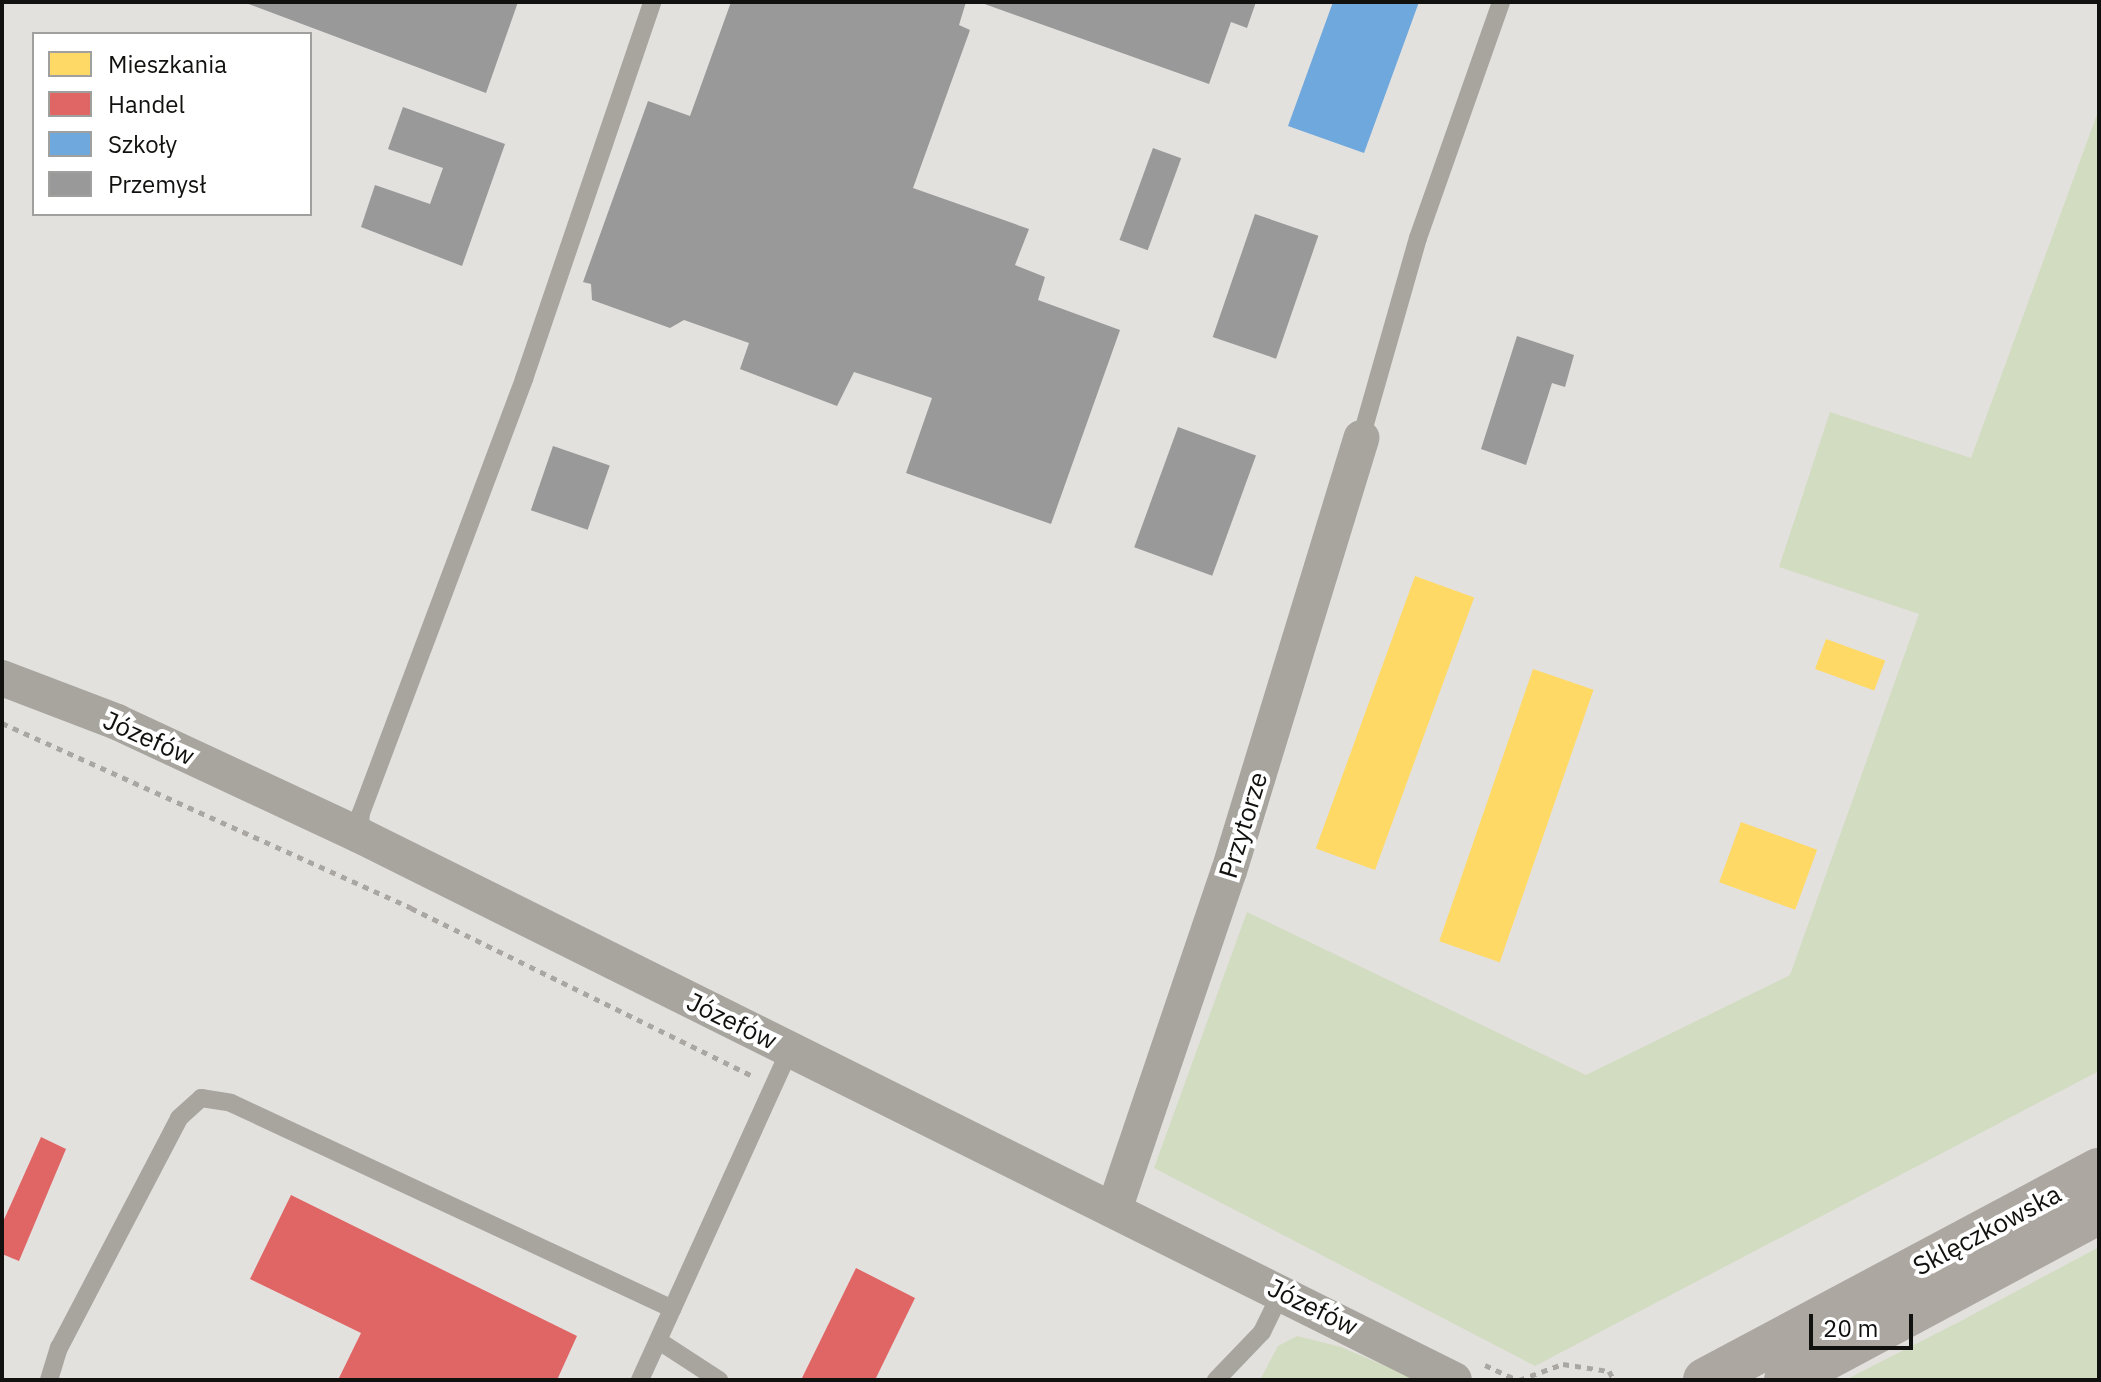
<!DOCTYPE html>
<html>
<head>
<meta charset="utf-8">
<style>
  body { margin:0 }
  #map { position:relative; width:2101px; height:1382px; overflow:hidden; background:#e3e1de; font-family:"IBM Plex Sans",sans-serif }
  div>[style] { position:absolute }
  .green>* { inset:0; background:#d2dcc0 }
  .homes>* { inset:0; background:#ffd966; transform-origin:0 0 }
  .shops>* { inset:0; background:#e06666 }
  .schools>* { inset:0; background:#6fa8dc }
  .industry>* { inset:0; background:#999; transform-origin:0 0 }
  .path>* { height:5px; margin-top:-2.5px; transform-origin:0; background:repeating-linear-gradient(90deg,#aaa7a2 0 6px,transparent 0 12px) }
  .lane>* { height:18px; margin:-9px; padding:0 9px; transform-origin:9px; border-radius:9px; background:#a8a59f }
  .street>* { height:36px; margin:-18px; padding:0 18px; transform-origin:18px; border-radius:18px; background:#a8a59f }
  .primary>* { height:44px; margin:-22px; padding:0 22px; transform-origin:22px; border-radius:22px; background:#aca7a1 }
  span { translate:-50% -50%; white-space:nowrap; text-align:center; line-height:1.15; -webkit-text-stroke:8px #fff; paint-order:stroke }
  .street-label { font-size:26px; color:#11110f }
  .frame { position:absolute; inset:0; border:4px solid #11110f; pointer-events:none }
  .legend { position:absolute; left:32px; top:32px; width:280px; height:184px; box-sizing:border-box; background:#fff; border:2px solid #a0a09f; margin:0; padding:10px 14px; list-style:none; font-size:24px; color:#11110f }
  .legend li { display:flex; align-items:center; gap:16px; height:40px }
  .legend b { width:40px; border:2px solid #a0a09f }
  .scale { position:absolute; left:1809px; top:1314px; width:104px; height:36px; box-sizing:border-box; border:4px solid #11110f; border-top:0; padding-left:10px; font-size:24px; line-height:28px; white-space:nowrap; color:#11110f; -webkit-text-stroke:6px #fff; paint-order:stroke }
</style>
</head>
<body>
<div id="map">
  <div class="green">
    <div style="clip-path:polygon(2099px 109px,2099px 1071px,1535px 1366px,1154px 1168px,1247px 912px,1586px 1075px,1790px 975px,1919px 614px,1779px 567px,1830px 412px,1971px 458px)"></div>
    <div style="clip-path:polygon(2099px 1247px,2099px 1380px,1845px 1380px,1957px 1323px)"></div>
    <div style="clip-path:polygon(1297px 1336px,1341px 1347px,1418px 1380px,1260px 1380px,1278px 1346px)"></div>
  </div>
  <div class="homes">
    <div style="left:1415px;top:576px;width:63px;height:290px;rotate:20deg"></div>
    <div style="left:1826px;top:639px;width:63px;height:32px;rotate:20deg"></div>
    <div style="left:1533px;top:669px;width:64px;height:288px;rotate:19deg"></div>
    <div style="left:1741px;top:822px;width:81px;height:64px;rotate:20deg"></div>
  </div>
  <div class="shops">
    <div style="clip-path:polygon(41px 1137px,66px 1149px,19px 1261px,2px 1254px,2px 1224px)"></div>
    <div style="clip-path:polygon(291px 1195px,577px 1336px,557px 1380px,338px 1380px,361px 1333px,250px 1279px)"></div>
    <div style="clip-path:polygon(856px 1268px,915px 1298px,875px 1380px,801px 1380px)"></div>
  </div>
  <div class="schools">
    <div style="clip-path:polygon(1333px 2px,1419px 2px,1364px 153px,1288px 126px)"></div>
  </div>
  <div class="industry">
    <div style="clip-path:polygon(243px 2px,518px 2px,486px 93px)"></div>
    <div style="clip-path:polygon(731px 2px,966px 2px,959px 25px,970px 30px,913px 188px,1029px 229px,1015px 265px,1045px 277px,1038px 300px,1120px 330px,1051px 524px,906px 473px,932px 398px,854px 372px,837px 406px,740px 369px,749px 343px,684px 320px,670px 328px,592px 300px,591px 284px,583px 282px,648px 101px,690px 116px)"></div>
    <div style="clip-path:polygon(979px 2px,1256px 2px,1247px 28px,1231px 22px,1209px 84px)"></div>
    <div style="clip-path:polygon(403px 107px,505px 144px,462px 266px,361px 227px,375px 185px,430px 204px,443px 168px,388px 149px)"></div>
    <div style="left:1153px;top:148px;width:30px;height:98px;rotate:20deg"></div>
    <div style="left:1255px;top:214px;width:67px;height:130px;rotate:19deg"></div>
    <div style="clip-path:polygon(1517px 336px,1574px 355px,1565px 387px,1552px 383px,1526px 465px,1481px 449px)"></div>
    <div style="left:1178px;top:427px;width:83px;height:128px;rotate:20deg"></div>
    <div style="left:553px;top:446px;width:60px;height:68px;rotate:19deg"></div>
  </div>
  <div class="path">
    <div style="left:2px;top:723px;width:449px;rotate:24.3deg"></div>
    <div style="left:411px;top:908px;width:379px;rotate:26.2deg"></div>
    <div style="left:1485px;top:1365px;width:35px;rotate:25deg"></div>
    <div style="left:1519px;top:1380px;width:47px;rotate:-20deg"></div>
    <div style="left:1563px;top:1364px;width:47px;rotate:8.7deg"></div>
    <div style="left:1609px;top:1371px;width:10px;rotate:61deg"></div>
  </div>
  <div class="lane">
    <div style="left:1361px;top:438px;width:208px;rotate:-74.1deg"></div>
    <div style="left:1418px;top:238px;width:250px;rotate:-70.6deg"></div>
    <div style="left:359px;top:835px;width:22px;rotate:-85deg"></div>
    <div style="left:361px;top:813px;width:464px;rotate:-69.4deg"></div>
    <div style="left:524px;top:379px;width:398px;rotate:-71.2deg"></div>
    <div style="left:659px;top:1341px;width:72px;rotate:33deg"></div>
    <div style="left:49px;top:1380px;width:34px;rotate:-73deg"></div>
    <div style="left:59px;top:1348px;width:259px;rotate:-62.4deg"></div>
    <div style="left:179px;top:1118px;width:30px;rotate:-42deg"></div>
    <div style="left:201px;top:1098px;width:30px;rotate:9deg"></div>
    <div style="left:231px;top:1103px;width:487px;rotate:25deg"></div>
    <div style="left:640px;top:1380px;width:362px;rotate:-65.6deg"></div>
    <div style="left:1216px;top:1380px;width:66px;rotate:-46.2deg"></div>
    <div style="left:1262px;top:1332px;width:46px;rotate:-64deg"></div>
  </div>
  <div class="street">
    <div style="left:2px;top:678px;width:123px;rotate:20.9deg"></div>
    <div style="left:117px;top:722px;width:267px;rotate:25deg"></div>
    <div style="left:359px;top:835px;width:1223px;rotate:26.46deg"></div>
    <div style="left:1114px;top:1210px;width:358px;rotate:-71.3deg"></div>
    <div style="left:1229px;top:871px;width:453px;rotate:-73deg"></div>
  </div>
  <div class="primary">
    <div style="left:1705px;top:1380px;width:446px;rotate:-28.1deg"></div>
    <div style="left:1786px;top:1380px;width:355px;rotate:-28.2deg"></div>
  </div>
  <div class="street-label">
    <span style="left:149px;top:738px;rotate:24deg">Józefów</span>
    <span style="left:1243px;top:825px;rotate:-73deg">Przytorze</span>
    <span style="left:732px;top:1021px;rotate:26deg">Józefów</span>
    <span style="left:1987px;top:1230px;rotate:-28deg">Sklęczkowska</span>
    <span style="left:1313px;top:1307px;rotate:26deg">Józefów</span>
  </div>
  <div class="frame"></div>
  <ul class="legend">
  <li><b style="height:22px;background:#ffd966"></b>Mieszkania</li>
  <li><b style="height:22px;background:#e06666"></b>Handel</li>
  <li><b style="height:22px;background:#6fa8dc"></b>Szkoły</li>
  <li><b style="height:22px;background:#999"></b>Przemysł</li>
  </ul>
  <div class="scale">20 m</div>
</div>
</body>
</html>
